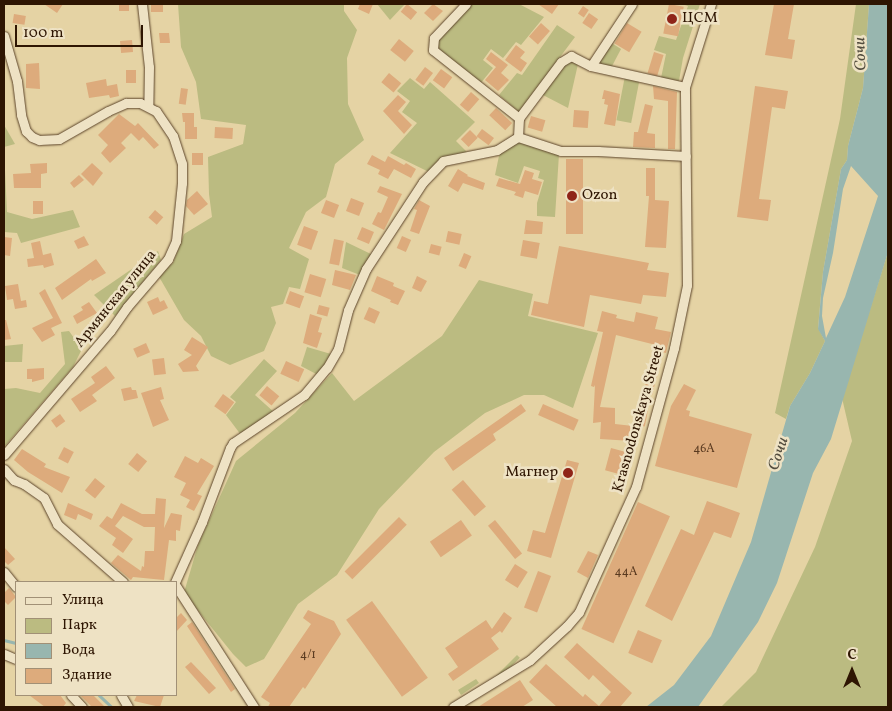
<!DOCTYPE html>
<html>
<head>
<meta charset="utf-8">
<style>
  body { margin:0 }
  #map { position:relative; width:892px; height:711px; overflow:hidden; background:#e5d3a4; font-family:Vollkorn,serif }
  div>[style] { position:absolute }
  .green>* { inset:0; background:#bbbb81; transform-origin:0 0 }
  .water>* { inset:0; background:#98b6af }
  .stream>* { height:2.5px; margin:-1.25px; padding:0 1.25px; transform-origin:1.25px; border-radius:1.25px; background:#98b6af }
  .building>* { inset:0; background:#ddab7c; transform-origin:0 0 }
  .roads { filter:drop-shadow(0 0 1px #5c442a) drop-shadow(0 0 1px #5c442a) }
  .minor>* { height:9px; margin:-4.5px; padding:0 4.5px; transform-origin:4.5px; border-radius:4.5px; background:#eee2c4 }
  .dots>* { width:14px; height:14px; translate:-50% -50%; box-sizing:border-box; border:2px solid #eee2c4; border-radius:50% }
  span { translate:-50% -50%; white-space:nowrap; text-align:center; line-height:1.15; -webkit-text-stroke:5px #eee2c4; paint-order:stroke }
  .number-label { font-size:12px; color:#5a3a20 }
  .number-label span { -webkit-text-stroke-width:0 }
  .poi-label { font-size:15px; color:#2e1502 }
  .left { translate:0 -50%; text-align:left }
  .right { translate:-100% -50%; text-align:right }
  .street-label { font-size:15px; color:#2e1502 }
  .water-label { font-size:16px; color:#534d3f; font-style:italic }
  .frame { position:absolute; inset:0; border:5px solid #2e1502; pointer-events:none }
  .legend { position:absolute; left:15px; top:581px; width:162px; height:115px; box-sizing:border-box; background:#eee2c4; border:1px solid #a19076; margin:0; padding:6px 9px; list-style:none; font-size:15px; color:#2e1502 }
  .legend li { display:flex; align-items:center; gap:10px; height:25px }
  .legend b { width:25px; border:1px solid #a19076 }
  .north { position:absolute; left:827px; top:646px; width:50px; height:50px; -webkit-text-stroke:4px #eee2c4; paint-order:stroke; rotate:0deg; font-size:14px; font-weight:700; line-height:20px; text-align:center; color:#2e1502 }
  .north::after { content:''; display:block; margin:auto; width:18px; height:22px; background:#2e1502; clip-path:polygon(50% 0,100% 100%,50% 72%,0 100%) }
  .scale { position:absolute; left:15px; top:25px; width:128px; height:22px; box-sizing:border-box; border:2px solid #2e1502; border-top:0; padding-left:6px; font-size:15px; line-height:18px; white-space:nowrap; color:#2e1502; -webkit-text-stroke:4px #eee2c4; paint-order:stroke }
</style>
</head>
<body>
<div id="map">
  <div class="green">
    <div style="clip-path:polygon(178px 4px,344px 4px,344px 11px,357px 30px,347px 58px,348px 104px,364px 140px,335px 164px,326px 197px,306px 212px,297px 231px,289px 248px,309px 259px,300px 289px,289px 287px,283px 304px,271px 307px,276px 323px,264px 351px,230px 365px,211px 356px,201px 336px,184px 320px,158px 275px,173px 263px,184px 234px,212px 217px,209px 194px,208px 157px,243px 144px,246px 125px,201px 119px,196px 82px,181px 47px)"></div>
    <div style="clip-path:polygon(377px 4px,405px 4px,390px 20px)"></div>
    <div style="clip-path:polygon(472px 4px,519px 4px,544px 17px,521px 45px,516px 42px,503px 58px,491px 49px,483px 60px,493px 68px,480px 84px,437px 48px,437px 39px)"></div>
    <div style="clip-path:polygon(682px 4px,700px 4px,683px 58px,679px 81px,661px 78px,666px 54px,654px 50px,659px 36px,676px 40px,688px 6px)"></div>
    <div style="clip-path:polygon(856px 4px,869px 4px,863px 88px,848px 146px,847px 160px,841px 169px,823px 272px,818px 328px,825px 341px,810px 373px,790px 406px,786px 419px,775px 413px,840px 119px)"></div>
    <div style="clip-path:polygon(557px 25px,575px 37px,519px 112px,499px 95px,517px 73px,522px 75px)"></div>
    <div style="clip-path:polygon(610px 42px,621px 49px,611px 68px,596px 63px)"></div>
    <div style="clip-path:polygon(570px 60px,578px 64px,568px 108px,541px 94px,556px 71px)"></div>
    <div style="left:625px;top:76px;width:15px;height:45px;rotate:11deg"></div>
    <div style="clip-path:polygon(410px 78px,424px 89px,430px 82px,475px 122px,456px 141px,467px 152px,429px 172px,390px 153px,417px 123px,402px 112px,410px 101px,397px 91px)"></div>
    <div style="clip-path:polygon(4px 125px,15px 144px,4px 147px)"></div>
    <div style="clip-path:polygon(518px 139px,559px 154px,555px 217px,537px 216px,537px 203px,544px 180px,538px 178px,540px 171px,524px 166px,518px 183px,495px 175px,500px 151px)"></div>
    <div style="clip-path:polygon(4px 149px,7px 212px,32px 219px,73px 210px,80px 227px,21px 243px,17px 233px,4px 232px)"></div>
    <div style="clip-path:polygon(346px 242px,373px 255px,360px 275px,342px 268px)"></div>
    <div style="clip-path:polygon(158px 251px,161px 260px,115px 316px,94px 295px)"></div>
    <div style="clip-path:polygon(888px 252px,888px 707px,721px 707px,756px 672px,815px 547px,852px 441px,842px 398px)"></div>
    <div style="clip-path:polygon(479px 280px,533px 294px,528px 316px,598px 333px,573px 408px,544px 395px,524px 395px,485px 413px,434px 452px,379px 509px,337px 575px,298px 604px,264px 659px,246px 667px,233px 654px,191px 602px,183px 596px,198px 545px,236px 461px,295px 413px,332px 373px,354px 401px,442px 336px)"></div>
    <div style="clip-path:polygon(69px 331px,82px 349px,73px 367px,4px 447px,4px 389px,16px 388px,40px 393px,65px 364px,61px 332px)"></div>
    <div style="clip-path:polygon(23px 344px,22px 362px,4px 362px,4px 346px)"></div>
    <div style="clip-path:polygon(307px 347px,331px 354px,318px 375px,301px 366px)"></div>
    <div style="clip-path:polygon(264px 359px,277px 371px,255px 395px,275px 413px,241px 435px,226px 415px,236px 402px,230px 397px)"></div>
    <div style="left:517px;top:655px;width:4px;height:36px;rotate:45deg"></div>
    <div style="clip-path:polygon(476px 679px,479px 683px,461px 695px,458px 690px)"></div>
  </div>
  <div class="water">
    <div style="clip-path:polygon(evenodd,869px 4px,888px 4px,888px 252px,831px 439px,813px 473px,777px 583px,758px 622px,698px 707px,646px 707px,674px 685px,711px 636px,751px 542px,790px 406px,810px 373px,825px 341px,818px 329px,823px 272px,841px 169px,847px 160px,848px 146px,863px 88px,869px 4px,851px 166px,878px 196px,845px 297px,826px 338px,822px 316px,823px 298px,833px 253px,843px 189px,851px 166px)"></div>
  </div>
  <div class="stream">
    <div style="left:4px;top:640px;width:12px;rotate:14deg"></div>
    <div style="left:99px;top:695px;width:18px;rotate:43deg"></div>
  </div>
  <div class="building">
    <div style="clip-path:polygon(44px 4px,63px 4px,57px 13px)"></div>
    <div style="left:119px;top:4px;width:10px;height:7px"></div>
    <div style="left:151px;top:4px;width:12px;height:8px"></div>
    <div style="clip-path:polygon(360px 4px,373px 4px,369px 14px,358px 9px)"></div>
    <div style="left:407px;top:4px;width:13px;height:10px;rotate:39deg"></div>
    <div style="clip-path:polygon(433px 4px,443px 11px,433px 21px,424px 13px)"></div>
    <div style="clip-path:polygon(538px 4px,559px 4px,552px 14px)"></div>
    <div style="left:669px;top:4px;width:15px;height:30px;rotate:11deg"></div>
    <div style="clip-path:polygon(774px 4px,794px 4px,788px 39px,795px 40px,792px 59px,765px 55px)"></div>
    <div style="left:583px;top:6px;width:7px;height:9px;rotate:34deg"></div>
    <div style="left:589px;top:13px;width:11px;height:12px;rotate:34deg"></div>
    <div style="left:14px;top:14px;width:12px;height:9px;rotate:9deg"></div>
    <div style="left:541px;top:23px;width:12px;height:18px;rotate:42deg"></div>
    <div style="left:627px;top:23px;width:17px;height:24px;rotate:31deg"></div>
    <div style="clip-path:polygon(159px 33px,169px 33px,170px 43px,160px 43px)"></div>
    <div style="left:399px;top:39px;width:19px;height:14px;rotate:39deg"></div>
    <div style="left:132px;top:40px;width:12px;height:12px;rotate:85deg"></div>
    <div style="clip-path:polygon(516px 45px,525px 52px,520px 58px,527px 63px,521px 72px,505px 60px)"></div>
    <div style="clip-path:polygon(491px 52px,508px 65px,501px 73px,509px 80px,498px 91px,485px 80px,496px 67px,486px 59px)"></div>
    <div style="left:654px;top:52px;width:10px;height:22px;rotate:17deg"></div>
    <div style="clip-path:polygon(39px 63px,40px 89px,26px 88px,26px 64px)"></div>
    <div style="left:425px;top:67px;width:10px;height:16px;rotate:37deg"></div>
    <div style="left:441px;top:69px;width:14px;height:14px;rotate:36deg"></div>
    <div style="left:126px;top:70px;width:10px;height:13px"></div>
    <div style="left:389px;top:73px;width:16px;height:12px;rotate:40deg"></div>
    <div style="clip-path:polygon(106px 79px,107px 86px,117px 84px,119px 96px,110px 98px,109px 95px,89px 98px,86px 83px)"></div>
    <div style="clip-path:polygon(653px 86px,677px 92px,675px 149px,668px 149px,668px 101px,654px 99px)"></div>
    <div style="clip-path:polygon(755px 86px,788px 91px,785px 109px,772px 107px,759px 199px,771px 200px,768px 221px,737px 217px)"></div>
    <div style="left:181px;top:88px;width:7px;height:16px;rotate:8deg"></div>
    <div style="clip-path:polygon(604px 90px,620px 94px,615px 126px,604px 124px,608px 105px,604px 104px,605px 99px,602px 99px)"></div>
    <div style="left:471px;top:92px;width:11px;height:17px;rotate:41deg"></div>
    <div style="clip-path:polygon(398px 95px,406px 102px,398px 111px,412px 125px,404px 134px,383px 111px)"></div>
    <div style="clip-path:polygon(645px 104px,653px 106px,647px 133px,655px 134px,655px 148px,633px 147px,634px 132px,638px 132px)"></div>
    <div style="left:496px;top:108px;width:22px;height:10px;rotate:43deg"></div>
    <div style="left:574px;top:110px;width:15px;height:17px;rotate:4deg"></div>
    <div style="clip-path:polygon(182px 113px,194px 113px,194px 127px,197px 127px,197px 139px,185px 139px,185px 122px,183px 122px)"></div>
    <div style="clip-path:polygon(119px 114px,135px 126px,138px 123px,159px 145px,154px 149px,143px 137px,139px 141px,131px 133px,121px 143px,126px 148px,110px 163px,101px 153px,108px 145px,98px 135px)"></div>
    <div style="left:531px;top:116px;width:15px;height:12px;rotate:16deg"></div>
    <div style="left:215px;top:127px;width:18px;height:11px;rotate:3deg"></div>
    <div style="left:482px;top:129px;width:15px;height:9px;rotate:37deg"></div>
    <div style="left:470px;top:130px;width:11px;height:13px;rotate:45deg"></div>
    <div style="left:192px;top:153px;width:11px;height:12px"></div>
    <div style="clip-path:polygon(372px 155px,385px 162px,388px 156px,404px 165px,406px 163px,416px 169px,411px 178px,394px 169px,388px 179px,378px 174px,380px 170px,367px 164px)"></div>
    <div style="left:566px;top:159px;width:17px;height:75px"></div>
    <div style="clip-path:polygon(47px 163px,47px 173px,41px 174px,41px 188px,14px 188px,13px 174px,31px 173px,30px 164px)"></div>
    <div style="clip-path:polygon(92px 163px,103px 173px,93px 186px,81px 174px)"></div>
    <div style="clip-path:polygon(646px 168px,655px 168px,655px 200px,669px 201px,666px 248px,645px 247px,649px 196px,646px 196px)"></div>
    <div style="clip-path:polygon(458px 169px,468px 175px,467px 176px,485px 183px,483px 190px,463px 183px,458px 192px,448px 186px)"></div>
    <div style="clip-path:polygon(525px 170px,534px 173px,532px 179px,542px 182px,538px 195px,525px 191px,523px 198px,514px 195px,516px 192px,496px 186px,499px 178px,520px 184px)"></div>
    <div style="clip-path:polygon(79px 175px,84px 180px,74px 188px,70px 183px)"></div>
    <div style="clip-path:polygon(380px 186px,402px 194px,384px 230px,372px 224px,378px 212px,381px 213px,388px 197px,377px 192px)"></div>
    <div style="clip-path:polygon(197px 191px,208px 204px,194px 215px,186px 206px,187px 200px)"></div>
    <div style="left:351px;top:198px;width:14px;height:14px;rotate:21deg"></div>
    <div style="left:326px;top:200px;width:14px;height:14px;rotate:21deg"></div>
    <div style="clip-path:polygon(419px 200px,430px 206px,419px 234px,410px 231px,417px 210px,414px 209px)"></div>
    <div style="left:43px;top:201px;width:13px;height:10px;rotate:90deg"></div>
    <div style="left:155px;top:210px;width:11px;height:10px;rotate:41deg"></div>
    <div style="clip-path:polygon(526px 220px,543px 222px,542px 234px,524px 234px)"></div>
    <div style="left:304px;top:226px;width:15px;height:20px;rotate:20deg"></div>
    <div style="left:362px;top:227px;width:13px;height:13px;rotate:23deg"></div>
    <div style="left:448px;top:231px;width:14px;height:11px;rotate:12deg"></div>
    <div style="clip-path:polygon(84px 236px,89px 245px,78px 249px,74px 241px)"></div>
    <div style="left:402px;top:236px;width:10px;height:13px;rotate:24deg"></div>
    <div style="clip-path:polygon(4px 237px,12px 238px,10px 256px,4px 255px)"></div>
    <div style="left:334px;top:239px;width:10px;height:25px;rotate:11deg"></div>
    <div style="left:523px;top:240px;width:17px;height:16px;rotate:10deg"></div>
    <div style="clip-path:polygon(40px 241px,43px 255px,51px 253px,54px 265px,44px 268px,43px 265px,28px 267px,27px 259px,34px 258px,31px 243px)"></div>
    <div style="left:431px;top:244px;width:11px;height:9px;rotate:15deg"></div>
    <div style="clip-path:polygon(559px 246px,649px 263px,647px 270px,669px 273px,666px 297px,643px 295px,641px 304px,590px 295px,584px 327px,531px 315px,534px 301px,548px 304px)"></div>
    <div style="left:464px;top:253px;width:8px;height:14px;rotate:23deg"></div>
    <div style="clip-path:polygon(96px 259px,106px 273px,92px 281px,91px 279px,62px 300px,55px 288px)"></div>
    <div style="clip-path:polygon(335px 270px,356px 275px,350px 290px,332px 285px)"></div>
    <div style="left:310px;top:274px;width:17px;height:19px;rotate:17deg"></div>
    <div style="clip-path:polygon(377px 276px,394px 283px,393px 286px,405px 291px,398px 305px,390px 302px,391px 300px,371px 291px)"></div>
    <div style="clip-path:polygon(417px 276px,427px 281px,421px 292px,412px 288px)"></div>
    <div style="clip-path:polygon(18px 284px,21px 301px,26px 300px,27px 307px,15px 309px,13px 299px,7px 300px,5px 286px)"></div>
    <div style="clip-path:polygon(45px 289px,62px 323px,51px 328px,55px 335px,42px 342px,32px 328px,53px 318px,39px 293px)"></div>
    <div style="left:290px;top:291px;width:15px;height:13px;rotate:20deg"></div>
    <div style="clip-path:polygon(158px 297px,160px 302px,164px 300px,168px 308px,153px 315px,147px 302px)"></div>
    <div style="clip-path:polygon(89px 302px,97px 313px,77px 324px,73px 316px,83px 310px,81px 307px)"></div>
    <div style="left:319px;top:305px;width:11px;height:9px;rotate:15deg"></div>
    <div style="left:369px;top:307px;width:12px;height:13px;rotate:24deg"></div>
    <div style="clip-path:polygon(602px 311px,617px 315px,616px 318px,634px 322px,636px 312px,658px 317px,655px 329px,671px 332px,666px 353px,662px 352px,664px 347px,616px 335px,600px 407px,615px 408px,615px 424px,633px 426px,632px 441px,600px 439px,601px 422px,593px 423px,595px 385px,594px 387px,591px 386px,603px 332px,597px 331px)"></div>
    <div style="clip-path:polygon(310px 314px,322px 318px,318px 332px,322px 333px,317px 348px,303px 343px)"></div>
    <div style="clip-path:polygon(4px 320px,6px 320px,11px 339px,4px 340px)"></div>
    <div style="clip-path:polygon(192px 337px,208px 347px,196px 366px,199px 371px,183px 372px,178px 364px,192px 355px,184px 350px)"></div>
    <div style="left:146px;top:343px;width:10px;height:14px;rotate:66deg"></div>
    <div style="left:164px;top:358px;width:16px;height:12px;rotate:83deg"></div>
    <div style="left:286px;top:361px;width:20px;height:14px;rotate:24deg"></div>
    <div style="clip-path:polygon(106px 366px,115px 378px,92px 395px,97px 401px,80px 412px,71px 399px,95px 383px,91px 377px)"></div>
    <div style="clip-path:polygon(44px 368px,44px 379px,32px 382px,32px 379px,27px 379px,27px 369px)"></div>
    <div style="left:649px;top:369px;width:9px;height:24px;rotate:13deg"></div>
    <div style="clip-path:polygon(684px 384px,696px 390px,686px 410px,690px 411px,689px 416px,752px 434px,737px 488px,655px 466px,671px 406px)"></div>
    <div style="left:267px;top:386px;width:16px;height:12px;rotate:40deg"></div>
    <div style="clip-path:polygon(131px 387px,132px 390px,136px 390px,138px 398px,124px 401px,121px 389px)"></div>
    <div style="clip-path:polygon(161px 387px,164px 399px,160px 400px,169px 420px,153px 427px,141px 393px)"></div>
    <div style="left:223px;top:394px;width:14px;height:15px;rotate:36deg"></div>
    <div style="clip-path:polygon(521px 404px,526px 411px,493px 434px,496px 440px,453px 471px,444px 458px)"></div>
    <div style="left:543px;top:404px;width:39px;height:12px;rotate:24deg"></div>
    <div style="left:638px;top:409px;width:10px;height:16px;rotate:11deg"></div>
    <div style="left:60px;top:414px;width:9px;height:11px;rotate:54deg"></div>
    <div style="left:64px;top:447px;width:11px;height:13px;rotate:27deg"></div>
    <div style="left:611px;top:448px;width:20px;height:23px;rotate:15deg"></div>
    <div style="clip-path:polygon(22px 449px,46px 464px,44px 467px,70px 477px,62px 493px,28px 472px,14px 460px)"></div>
    <div style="left:137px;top:453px;width:13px;height:14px;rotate:39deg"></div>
    <div style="clip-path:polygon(185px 456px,198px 463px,201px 458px,214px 466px,197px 494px,202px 496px,194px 511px,186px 507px,190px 500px,180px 495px,186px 483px,174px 477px)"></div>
    <div style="clip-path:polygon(567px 460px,579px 463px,551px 558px,527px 551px,533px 530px,545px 533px)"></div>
    <div style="left:95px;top:478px;width:13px;height:16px;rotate:39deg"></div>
    <div style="left:463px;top:480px;width:35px;height:15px;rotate:49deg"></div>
    <div style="clip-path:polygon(156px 498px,166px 499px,164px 528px,171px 513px,182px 515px,180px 531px,176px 530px,176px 541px,169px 540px,164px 580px,133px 577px,131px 580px,111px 563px,118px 555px,141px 571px,142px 566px,144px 567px,145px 551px,154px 551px,155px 527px,144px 527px,123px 516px,115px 526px,133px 539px,123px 553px,112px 545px,116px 538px,99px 526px,107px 516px,112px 519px,121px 503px,142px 514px,155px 514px)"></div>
    <div style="clip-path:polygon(707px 501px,740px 513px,731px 538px,714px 532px,672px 621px,645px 606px,681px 529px,694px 535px)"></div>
    <div style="left:638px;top:502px;width:35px;height:139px;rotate:24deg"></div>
    <div style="clip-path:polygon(68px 503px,93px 514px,91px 520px,78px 514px,76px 520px,64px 515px)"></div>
    <div style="left:399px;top:517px;width:11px;height:77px;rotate:45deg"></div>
    <div style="left:461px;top:520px;width:19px;height:38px;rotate:55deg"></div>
    <div style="left:495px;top:520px;width:43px;height:9px;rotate:51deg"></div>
    <div style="clip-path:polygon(4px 547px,15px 559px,8px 565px,4px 561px)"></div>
    <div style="clip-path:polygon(588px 551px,598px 555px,588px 578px,577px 572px)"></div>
    <div style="left:515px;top:564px;width:15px;height:19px;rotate:32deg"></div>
    <div style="left:538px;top:571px;width:14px;height:39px;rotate:21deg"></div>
    <div style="clip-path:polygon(9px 588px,16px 597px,8px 605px,4px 601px,4px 593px)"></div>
    <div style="left:372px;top:601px;width:95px;height:32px;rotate:54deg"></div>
    <div style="clip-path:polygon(308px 610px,334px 621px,341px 634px,305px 689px,303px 687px,289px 707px,268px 707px,270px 703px,261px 697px,311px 624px,303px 618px)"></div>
    <div style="clip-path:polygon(504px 612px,512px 618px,502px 633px,500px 631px,491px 638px,499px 649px,453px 681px,448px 674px,458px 667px,445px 648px,486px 620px,492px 629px)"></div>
    <div style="clip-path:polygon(181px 613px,187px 620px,176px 632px,176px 618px)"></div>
    <div style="clip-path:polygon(192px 622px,235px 689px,231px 692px,187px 626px)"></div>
    <div style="left:638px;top:630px;width:26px;height:25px;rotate:23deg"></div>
    <div style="clip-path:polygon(577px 643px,632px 693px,620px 707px,557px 707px,529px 682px,546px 664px,583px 697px,585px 694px,599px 706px,611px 692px,593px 675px,589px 680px,564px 657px)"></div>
    <div style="clip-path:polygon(191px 662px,216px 688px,209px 694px,185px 667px)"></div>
    <div style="clip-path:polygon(520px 680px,533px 700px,522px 707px,478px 707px)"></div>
    <div style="clip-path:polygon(29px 695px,60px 695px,66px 703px,63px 707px,45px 707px)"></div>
    <div style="clip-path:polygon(80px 695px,93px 695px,105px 707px,92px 707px)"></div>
    <div style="clip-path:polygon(137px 695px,164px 695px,160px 707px,134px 701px)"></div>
  </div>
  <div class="roads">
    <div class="minor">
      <div style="left:142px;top:4px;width:63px;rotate:83.7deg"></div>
      <div style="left:149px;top:67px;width:39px;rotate:91deg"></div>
      <div style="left:466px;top:4px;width:47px;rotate:133.3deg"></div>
      <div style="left:434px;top:38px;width:12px;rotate:95deg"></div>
      <div style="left:433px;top:50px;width:110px;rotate:38.3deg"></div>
      <div style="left:4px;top:36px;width:47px;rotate:73.9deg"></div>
      <div style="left:17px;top:81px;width:34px;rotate:83deg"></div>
      <div style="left:21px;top:115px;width:17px;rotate:73deg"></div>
      <div style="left:26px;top:131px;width:8px;rotate:45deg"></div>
      <div style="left:32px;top:137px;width:8px;rotate:23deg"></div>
      <div style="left:39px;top:140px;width:20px;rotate:-3deg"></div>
      <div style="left:59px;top:139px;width:56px;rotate:-29.7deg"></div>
      <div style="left:108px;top:111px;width:20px;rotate:-24deg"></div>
      <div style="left:126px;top:103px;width:14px"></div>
      <div style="left:140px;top:103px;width:18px;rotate:27deg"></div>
      <div style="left:156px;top:111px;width:30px;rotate:56deg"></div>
      <div style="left:173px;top:136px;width:29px;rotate:72deg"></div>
      <div style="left:182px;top:164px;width:19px;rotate:90deg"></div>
      <div style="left:182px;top:183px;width:58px;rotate:95.9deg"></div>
      <div style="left:176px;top:241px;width:20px;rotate:114deg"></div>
      <div style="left:168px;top:259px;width:63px;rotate:130.5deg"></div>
      <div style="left:127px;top:307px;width:29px;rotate:125deg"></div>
      <div style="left:110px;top:331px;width:163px;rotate:130.5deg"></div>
      <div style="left:591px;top:66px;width:96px;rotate:12.6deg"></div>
      <div style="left:518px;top:137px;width:45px;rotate:18deg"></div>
      <div style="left:561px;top:151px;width:37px"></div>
      <div style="left:598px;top:151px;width:88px;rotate:3.3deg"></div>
      <div style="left:4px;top:469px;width:15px;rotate:48deg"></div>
      <div style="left:14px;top:480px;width:11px;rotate:22deg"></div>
      <div style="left:24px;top:484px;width:24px;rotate:35deg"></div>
      <div style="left:44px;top:498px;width:29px;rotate:63deg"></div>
      <div style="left:57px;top:524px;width:88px;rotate:41.3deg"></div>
      <div style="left:4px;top:572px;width:19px;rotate:51deg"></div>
      <div style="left:175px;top:582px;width:66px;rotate:-65.8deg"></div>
      <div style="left:202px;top:522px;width:79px;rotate:-69.3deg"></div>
      <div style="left:230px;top:448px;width:6px;rotate:-59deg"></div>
      <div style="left:233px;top:443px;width:86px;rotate:-34.1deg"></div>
      <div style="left:304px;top:395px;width:35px;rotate:-50deg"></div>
      <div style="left:327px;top:368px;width:22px;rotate:-60deg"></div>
      <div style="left:338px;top:349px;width:40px;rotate:-75.6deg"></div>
      <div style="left:348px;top:310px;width:45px;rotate:-66.3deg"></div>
      <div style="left:366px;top:269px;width:104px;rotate:-56.8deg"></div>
      <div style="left:423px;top:182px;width:29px;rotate:-46deg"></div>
      <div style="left:443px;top:161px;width:55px;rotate:-11.5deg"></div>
      <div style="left:497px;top:150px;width:25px;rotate:-32deg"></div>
      <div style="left:518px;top:137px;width:19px;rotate:-87deg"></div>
      <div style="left:519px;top:118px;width:70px;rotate:-53.1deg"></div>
      <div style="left:561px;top:62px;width:12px;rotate:-31deg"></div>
      <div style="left:571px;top:56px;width:22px;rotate:27deg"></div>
      <div style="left:591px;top:66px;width:74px;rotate:-56.5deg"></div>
      <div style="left:176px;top:586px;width:144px;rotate:57.2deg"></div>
      <div style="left:4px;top:654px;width:13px;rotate:23deg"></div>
      <div style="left:71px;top:695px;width:16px;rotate:47deg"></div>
      <div style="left:121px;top:695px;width:14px;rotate:60deg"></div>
      <div style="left:453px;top:707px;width:90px;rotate:-31.4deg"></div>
      <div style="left:530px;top:660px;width:50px;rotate:-42.6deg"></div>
      <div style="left:567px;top:626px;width:18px;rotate:-49deg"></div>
      <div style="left:579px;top:612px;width:137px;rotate:-65.5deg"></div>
      <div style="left:636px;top:487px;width:144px;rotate:-74.7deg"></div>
      <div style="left:674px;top:348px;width:64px;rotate:-78.3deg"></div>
      <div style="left:687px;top:285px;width:198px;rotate:-90.6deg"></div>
      <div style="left:685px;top:87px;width:87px;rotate:-72.6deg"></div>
    </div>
  </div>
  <div class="dots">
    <div style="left:672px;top:19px;background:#8f2418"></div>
    <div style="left:572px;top:196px;background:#8f2418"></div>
    <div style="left:568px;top:473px;background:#8f2418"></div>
  </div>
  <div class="number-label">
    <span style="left:704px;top:450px">46А</span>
    <span style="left:626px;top:573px">44А</span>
    <span style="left:308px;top:656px">4/1</span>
  </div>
  <div class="poi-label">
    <span class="left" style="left:682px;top:19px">ЦСМ</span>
    <span class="left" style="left:582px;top:196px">Ozon</span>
    <span class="right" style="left:558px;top:473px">Магнер</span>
  </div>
  <div class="street-label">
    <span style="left:116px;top:299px;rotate:-51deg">Армянская улица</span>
    <span style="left:639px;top:419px;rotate:-74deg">Krasnodonskaya Street</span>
  </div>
  <div class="water-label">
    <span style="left:861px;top:54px;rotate:-92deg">Сочи</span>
    <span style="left:779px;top:454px;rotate:-72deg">Сочи</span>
  </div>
  <div class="frame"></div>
  <ul class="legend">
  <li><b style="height:6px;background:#eee2c4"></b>Улица</li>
  <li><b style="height:14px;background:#bbbb81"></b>Парк</li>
  <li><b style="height:14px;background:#98b6af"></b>Вода</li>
  <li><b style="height:14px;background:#ddab7c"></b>Здание</li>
  </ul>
  <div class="north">С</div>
  <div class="scale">100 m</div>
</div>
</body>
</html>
